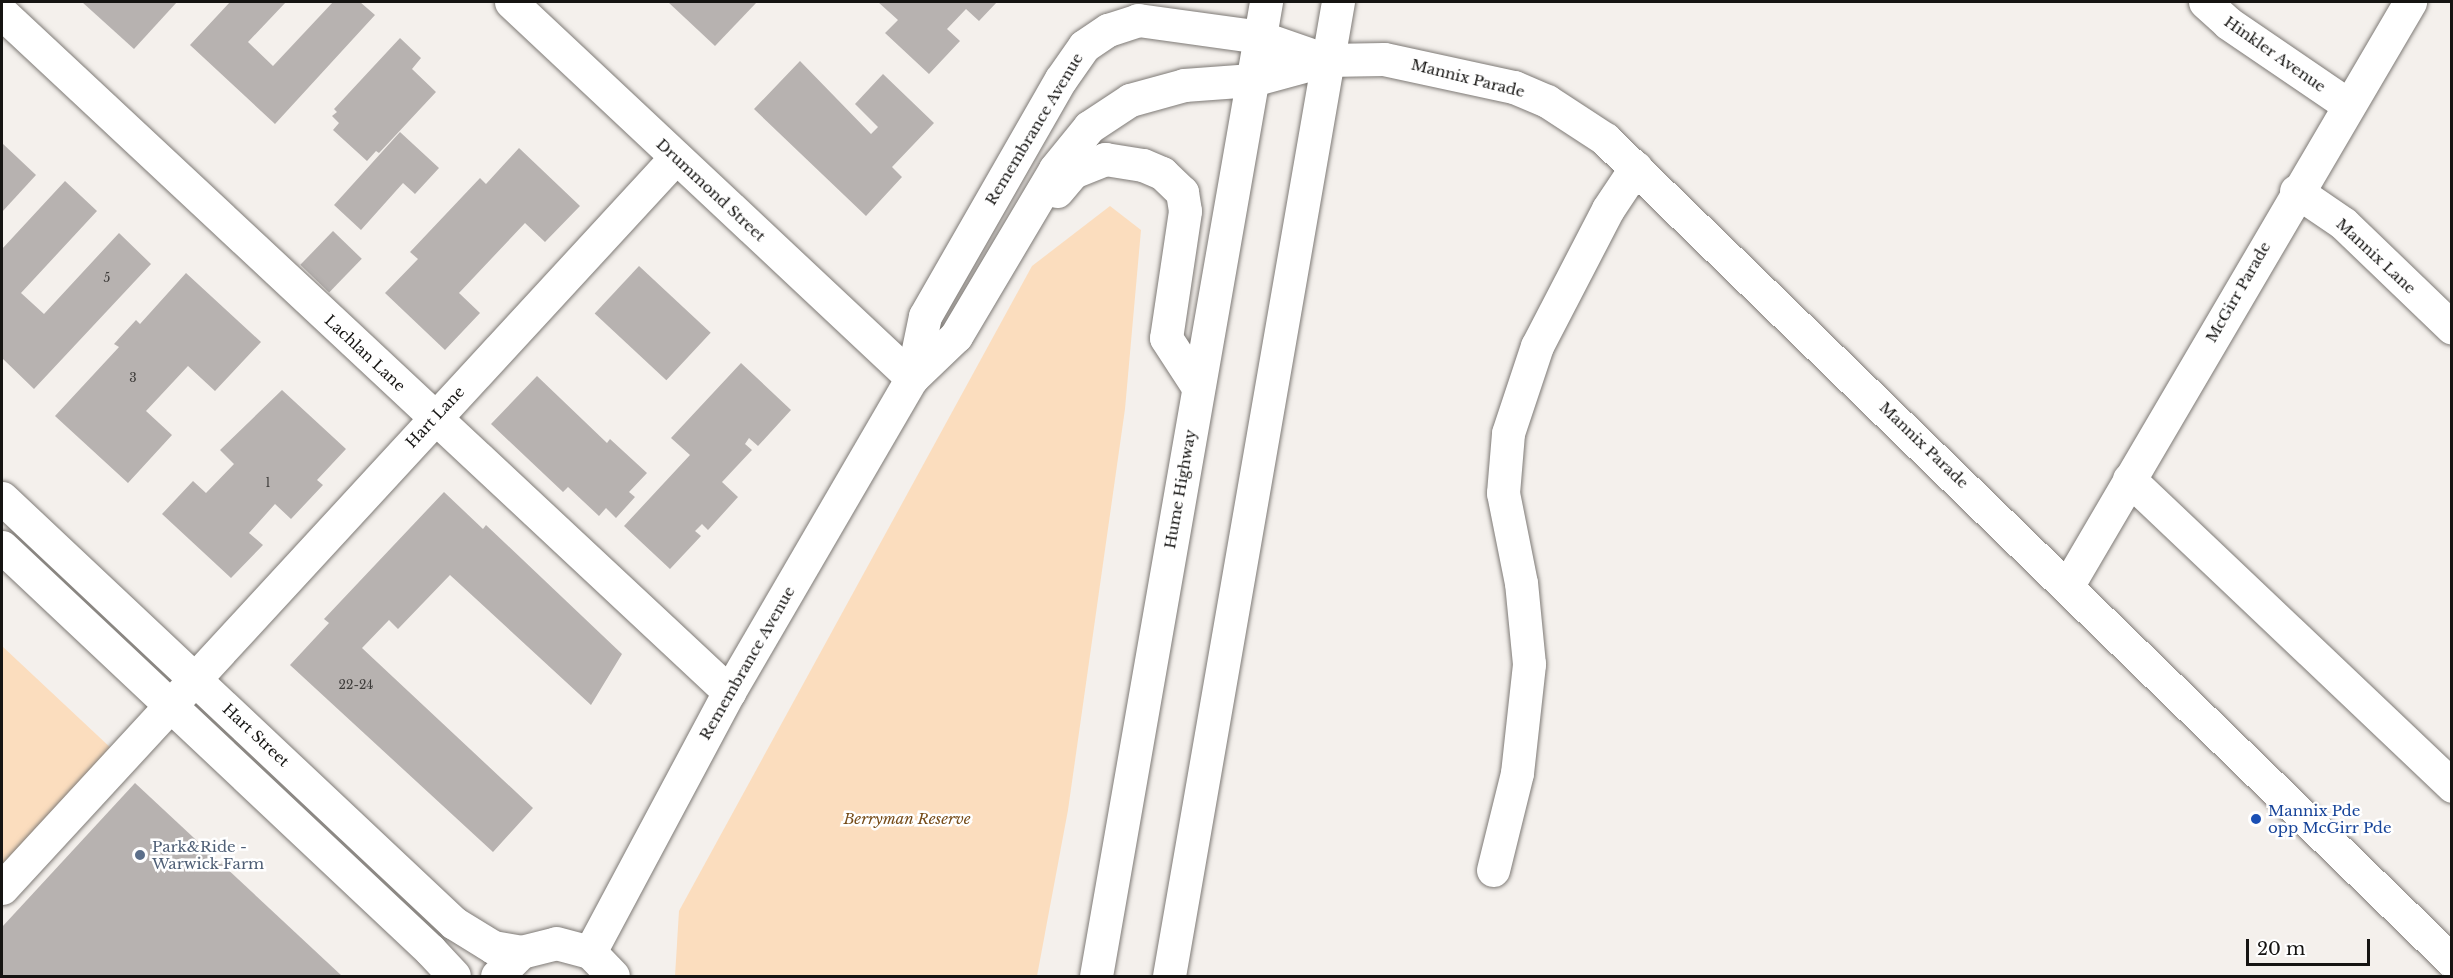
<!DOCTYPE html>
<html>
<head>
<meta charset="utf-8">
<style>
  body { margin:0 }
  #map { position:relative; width:2453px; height:978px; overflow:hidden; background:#f4f0ec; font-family:"Libre Baskerville",serif }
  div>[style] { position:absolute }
  .green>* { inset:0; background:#fbddbe }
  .building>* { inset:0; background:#b7b2b0; transform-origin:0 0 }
  .roads { filter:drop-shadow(0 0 2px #7e7a76) drop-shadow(0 0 2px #7e7a76) }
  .minor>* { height:33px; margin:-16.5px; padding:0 16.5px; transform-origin:16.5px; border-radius:16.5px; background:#fff }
  .highway>* { height:33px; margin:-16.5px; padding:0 16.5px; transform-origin:16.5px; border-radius:16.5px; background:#fff }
  .dots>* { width:16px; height:16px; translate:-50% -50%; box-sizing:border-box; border:3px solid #fff; border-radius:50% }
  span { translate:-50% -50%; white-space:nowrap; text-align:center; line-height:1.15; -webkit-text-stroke:5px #fff; paint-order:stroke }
  .number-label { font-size:12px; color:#3e3c3a }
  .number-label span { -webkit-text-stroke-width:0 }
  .street-label { font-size:15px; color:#151412 }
  .transit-label { font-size:15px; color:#164399 }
  .left { translate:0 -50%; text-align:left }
  .park-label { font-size:15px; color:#764c19; font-style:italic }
  .service-label { font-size:15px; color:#4e5e75 }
  .frame { position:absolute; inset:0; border:3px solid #151412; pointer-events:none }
  .scale { position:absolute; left:2246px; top:939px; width:124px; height:27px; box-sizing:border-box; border:3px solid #151412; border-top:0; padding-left:8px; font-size:18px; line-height:21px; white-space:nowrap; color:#151412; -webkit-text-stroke:4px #fff; paint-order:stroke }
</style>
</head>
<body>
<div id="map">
  <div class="green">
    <div style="clip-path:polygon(1110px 206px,1141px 230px,1125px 409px,1068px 810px,1037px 976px,675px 976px,679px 911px,1032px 266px)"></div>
    <div style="clip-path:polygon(2px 646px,113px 750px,2px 865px)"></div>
  </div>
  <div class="building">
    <div style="clip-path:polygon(82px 2px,177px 2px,134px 49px)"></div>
    <div style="clip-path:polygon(230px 2px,286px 2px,248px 42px,273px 66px,333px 2px,360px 2px,375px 15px,275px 124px,190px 45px)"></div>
    <div style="clip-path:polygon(668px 2px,757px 2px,715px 46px)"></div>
    <div style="clip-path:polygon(878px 2px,997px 2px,979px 21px,966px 9px,947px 29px,960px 41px,929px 74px,885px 33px,898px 20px)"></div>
    <div style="clip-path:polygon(400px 38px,421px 58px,412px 69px,436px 92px,379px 153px,376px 151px,367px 161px,333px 130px,339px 123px,332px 116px,337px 112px,334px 109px)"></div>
    <div style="clip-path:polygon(800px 61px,871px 134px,878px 127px,855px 104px,883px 74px,934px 123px,892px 167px,902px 177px,866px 216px,754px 109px)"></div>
    <div style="clip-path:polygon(400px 132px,439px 168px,415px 194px,403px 183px,361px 230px,334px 205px)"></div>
    <div style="clip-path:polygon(2px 143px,36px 175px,2px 212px)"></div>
    <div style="clip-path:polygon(519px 148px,580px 206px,545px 242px,525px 223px,459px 293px,480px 313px,445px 350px,385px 293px,418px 259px,410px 252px,480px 178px,486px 184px)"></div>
    <div style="clip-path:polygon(65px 181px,97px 211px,21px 293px,44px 314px,119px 233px,151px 264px,34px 389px,2px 358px,2px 249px)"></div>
    <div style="left:333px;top:231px;width:40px;height:47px;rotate:44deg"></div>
    <div style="left:639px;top:266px;width:98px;height:65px;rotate:43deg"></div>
    <div style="clip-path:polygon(186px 273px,261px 342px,215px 391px,188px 366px,146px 411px,172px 435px,128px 483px,55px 416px,119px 347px,114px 344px,136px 320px,140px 324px)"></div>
    <div style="clip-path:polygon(741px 363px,791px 410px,758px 446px,749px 438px,745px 444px,752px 450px,722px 482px,738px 497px,708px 530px,702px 524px,695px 531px,701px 536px,670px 569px,624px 526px,690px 455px,671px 438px)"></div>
    <div style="clip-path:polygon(537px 376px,607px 443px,610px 439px,647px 473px,629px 492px,635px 497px,616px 518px,606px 508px,599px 516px,568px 487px,563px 492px,491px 424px)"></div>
    <div style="clip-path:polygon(282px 390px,346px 449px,317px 480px,323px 485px,291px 519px,275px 504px,249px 533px,263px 545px,231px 578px,162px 514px,193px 481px,206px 493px,234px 464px,220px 450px)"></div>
    <div style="clip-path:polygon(444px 492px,483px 529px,486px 525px,622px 654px,591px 705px,450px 575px,398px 629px,389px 620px,362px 648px,533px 808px,493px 852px,290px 665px,329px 623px,324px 619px)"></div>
    <div style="clip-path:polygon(135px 783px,342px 976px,2px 976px,2px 927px)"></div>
  </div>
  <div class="roads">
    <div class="minor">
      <div style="left:511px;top:2px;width:550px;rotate:43.16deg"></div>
      <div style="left:2205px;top:2px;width:31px;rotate:42deg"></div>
      <div style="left:2228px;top:23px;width:145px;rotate:34.3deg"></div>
      <div style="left:2px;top:13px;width:995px;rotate:43.04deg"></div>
      <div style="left:1057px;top:191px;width:25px;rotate:-50deg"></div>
      <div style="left:1073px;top:172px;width:35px;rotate:-22deg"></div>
      <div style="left:1105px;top:159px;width:38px;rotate:9deg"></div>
      <div style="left:1143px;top:165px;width:21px;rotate:23deg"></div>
      <div style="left:1162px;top:173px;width:28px;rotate:44deg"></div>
      <div style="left:1182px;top:192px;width:19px;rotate:81deg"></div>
      <div style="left:1185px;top:211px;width:128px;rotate:98.5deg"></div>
      <div style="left:1166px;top:338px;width:59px;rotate:56.9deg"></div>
      <div style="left:2296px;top:191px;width:57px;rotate:34.2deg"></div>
      <div style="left:2343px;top:223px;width:151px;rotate:43.9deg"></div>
      <div style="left:912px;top:378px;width:63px;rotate:-78.2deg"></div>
      <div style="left:925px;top:316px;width:273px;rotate:-60.2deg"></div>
      <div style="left:1061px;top:79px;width:40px;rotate:-55.1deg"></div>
      <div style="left:1084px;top:46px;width:29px;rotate:-34deg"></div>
      <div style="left:1108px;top:30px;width:32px;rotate:-18deg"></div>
      <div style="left:1138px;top:20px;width:123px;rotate:7.9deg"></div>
      <div style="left:1260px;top:37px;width:70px;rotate:19.2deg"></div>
      <div style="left:2129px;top:479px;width:446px;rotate:43.5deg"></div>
      <div style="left:2px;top:498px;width:620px;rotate:43.24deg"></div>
      <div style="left:454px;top:923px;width:46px;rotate:31.6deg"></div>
      <div style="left:493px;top:947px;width:28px;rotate:10deg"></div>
      <div style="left:2px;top:547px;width:588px;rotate:43.28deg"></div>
      <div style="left:430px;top:950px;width:35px;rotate:47deg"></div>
      <div style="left:2068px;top:585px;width:676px;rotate:-59.6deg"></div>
      <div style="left:1493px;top:870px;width:100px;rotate:-76.1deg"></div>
      <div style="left:1517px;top:773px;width:110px;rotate:-83.7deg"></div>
      <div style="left:1529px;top:664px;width:81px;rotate:-95.6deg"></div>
      <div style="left:1521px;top:583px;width:92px;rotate:-101.3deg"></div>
      <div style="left:1503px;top:493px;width:60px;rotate:-85.2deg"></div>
      <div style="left:1508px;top:433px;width:92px;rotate:-71.6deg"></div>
      <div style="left:1537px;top:346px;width:154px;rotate:-62.6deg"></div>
      <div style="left:1608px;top:209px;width:50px;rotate:-56.3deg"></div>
      <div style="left:2px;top:888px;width:994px;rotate:-47.32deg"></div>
      <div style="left:590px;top:952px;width:295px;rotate:-61.9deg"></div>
      <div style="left:729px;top:692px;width:363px;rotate:-59.8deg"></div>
      <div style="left:912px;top:378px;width:61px;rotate:-43.7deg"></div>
      <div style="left:956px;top:336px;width:194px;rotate:-59.3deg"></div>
      <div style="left:1055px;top:169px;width:54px;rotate:-51deg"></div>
      <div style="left:1089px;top:127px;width:49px;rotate:-33.4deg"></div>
      <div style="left:1130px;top:100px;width:56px;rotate:-15.5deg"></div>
      <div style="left:1184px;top:85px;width:68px;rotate:-4.2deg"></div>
      <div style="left:1252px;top:80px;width:77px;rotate:-15.1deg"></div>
      <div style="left:1326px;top:60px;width:58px;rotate:-1deg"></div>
      <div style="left:1384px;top:59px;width:133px;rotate:12.2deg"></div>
      <div style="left:1514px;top:87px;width:36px;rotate:23deg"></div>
      <div style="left:1547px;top:101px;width:69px;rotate:33.2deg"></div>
      <div style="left:1605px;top:139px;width:1180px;rotate:44.14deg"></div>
      <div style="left:497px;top:976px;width:34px;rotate:-45deg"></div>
      <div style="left:521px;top:952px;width:36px;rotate:-14deg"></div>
      <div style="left:556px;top:943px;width:35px;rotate:15deg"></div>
      <div style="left:590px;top:952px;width:33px;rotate:46deg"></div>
    </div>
    <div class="highway">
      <div style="left:1096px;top:976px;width:989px;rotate:-80.1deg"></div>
      <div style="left:1169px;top:976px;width:989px;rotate:-80.16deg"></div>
    </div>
  </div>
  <div class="dots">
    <div style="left:2256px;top:819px;background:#1a4fb4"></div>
    <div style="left:140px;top:855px;background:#5c6f8a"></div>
  </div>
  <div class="number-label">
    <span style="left:107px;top:278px">5</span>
    <span style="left:133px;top:378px">3</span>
    <span style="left:268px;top:483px">1</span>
    <span style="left:356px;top:685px">22-24</span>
  </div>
  <div class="street-label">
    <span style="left:2275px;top:54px;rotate:35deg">Hinkler Avenue</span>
    <span style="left:1468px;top:78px;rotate:14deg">Mannix Parade</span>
    <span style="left:1034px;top:129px;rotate:-59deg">Remembrance Avenue</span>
    <span style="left:711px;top:190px;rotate:43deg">Drummond Street</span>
    <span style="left:2376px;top:256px;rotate:43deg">Mannix Lane</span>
    <span style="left:2238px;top:292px;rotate:-60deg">McGirr Parade</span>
    <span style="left:365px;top:353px;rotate:43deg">Lachlan Lane</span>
    <span style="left:435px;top:417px;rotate:-47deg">Hart Lane</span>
    <span style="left:1924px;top:445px;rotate:44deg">Mannix Parade</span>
    <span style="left:1180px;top:489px;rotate:-80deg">Hume Highway</span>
    <span style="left:747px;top:663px;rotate:-60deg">Remembrance Avenue</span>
    <span style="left:256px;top:735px;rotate:43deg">Hart Street</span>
  </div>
  <div class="transit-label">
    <span class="left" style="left:2268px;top:819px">Mannix Pde<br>opp McGirr Pde</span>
  </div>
  <div class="park-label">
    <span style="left:907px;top:819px">Berryman Reserve</span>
  </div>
  <div class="service-label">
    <span class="left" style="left:152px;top:855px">Park&amp;Ride -<br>Warwick Farm</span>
  </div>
  <div class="frame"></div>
  <div class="scale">20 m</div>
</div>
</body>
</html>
